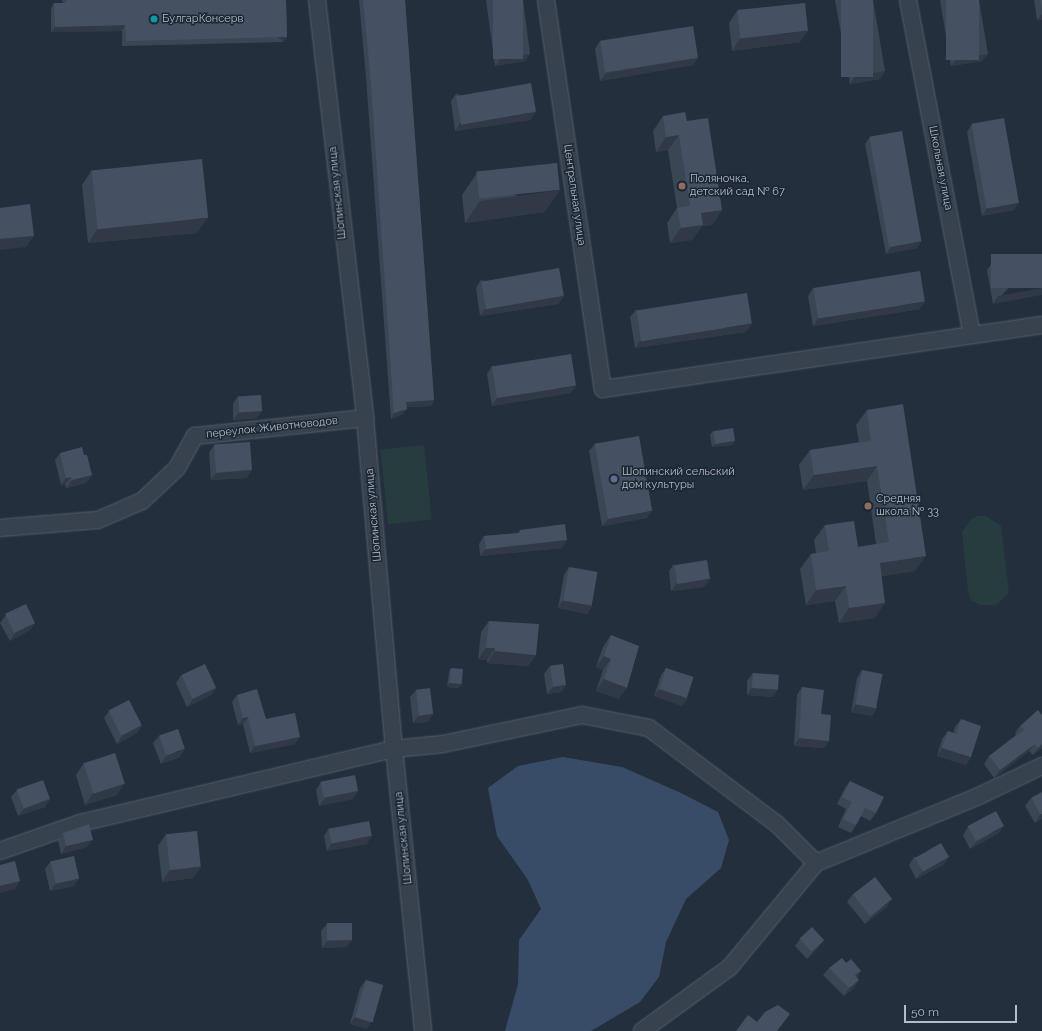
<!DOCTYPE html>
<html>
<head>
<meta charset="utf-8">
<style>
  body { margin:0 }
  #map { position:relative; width:1042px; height:1031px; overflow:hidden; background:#242f3e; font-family:Raleway,sans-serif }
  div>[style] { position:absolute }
  .green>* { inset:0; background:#263c3f; transform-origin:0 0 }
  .water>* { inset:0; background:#394c67 }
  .roads { filter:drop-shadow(0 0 1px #565f6c) drop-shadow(0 0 1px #565f6c) }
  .minor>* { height:16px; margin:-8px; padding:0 8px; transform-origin:8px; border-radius:8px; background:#38414e }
  .wall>* { inset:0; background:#3b4654 }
  .shaded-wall>* { inset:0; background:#303945; transform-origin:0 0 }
  .building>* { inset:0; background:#455162; transform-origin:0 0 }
  .dots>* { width:11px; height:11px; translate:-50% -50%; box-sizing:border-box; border:2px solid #1d2633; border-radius:50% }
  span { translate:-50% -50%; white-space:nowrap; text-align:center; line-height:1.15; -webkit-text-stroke:3px #1d2633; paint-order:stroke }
  .poi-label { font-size:11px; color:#b4bcc9 }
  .left { translate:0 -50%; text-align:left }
  .street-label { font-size:11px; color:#b4bcc9 }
  .scale { position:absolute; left:904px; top:1005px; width:113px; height:18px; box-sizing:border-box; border:2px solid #b4bcc9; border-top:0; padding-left:5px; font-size:12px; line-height:14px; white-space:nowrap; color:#b4bcc9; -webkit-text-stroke:3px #1d2633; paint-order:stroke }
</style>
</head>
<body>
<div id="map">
  <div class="green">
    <div style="left:424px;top:445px;width:75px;height:44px;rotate:84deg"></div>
    <div style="clip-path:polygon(978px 516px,986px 516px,1001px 526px,1009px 593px,996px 605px,980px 605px,971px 600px,968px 592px,962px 532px,971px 519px)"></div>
  </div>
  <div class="water">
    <div style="clip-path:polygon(563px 757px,622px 767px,681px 793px,718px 812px,729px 840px,721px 868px,686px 899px,666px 942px,659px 977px,640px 1002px,591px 1031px,505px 1031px,518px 984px,519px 940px,541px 909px,528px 880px,497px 836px,488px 788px,518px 766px)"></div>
  </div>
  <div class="roads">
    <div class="minor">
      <div style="left:317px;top:0;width:421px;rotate:83.4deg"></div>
      <div style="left:365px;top:418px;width:332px;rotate:85deg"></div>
      <div style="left:394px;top:749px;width:283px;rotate:84.1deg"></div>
      <div style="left:546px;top:0;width:393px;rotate:81.7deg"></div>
      <div style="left:603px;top:389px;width:444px;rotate:-8.3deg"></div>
      <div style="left:908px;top:0;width:341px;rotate:79.2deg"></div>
      <div style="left:0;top:528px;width:98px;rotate:-4.7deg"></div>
      <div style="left:98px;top:520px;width:48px;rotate:-23.4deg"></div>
      <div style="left:142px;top:501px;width:48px;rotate:-43.3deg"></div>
      <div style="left:177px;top:468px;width:37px;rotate:-61deg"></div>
      <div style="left:195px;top:436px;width:171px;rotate:-6deg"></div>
      <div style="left:0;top:851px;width:85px;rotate:-19.3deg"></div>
      <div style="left:80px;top:823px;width:323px;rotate:-13.3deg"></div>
      <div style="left:394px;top:749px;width:49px;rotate:-5.8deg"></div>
      <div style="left:443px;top:744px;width:142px;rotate:-11.8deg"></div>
      <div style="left:582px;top:715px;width:68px;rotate:11deg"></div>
      <div style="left:649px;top:728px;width:160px;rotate:36.9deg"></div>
      <div style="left:777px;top:824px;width:55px;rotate:45deg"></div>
      <div style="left:642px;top:1031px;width:109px;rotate:-36deg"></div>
      <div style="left:730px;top:967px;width:135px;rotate:-50.4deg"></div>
      <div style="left:816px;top:863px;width:176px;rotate:-22.3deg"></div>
      <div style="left:979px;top:796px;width:70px;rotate:-25.5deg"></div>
    </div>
  </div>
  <div class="wall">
    <div style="clip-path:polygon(62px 0,286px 0,287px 37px,283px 42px,122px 46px,122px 31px,51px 32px,51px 8px,54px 3px,63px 3px)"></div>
    <div style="clip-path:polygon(359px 0,405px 0,434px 400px,431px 406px,407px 407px,407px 409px,403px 414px,391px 419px,366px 77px)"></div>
    <div style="clip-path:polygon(486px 0,523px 0,530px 54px,525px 61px,495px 66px)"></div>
    <div style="clip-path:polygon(835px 0,873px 0,885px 71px,880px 79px,850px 84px)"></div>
    <div style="clip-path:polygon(940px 0,979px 0,988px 54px,982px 61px,951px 66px)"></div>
    <div style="clip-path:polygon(1034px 0,1042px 0,1042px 20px,1037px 20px)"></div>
    <div style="clip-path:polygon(737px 11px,800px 42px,732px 51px,729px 23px)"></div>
    <div style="clip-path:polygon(600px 41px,698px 58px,693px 65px,600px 81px,595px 49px)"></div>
    <div style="clip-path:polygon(456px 94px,536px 112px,530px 120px,455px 131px,451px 101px)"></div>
    <div style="clip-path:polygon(663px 116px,687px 121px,722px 210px,712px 225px,702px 226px,692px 240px,670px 243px,667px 223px,677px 208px,668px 150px,656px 152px,653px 131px)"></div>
    <div style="clip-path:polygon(972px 124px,1014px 210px,982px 216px,967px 132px)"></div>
    <div style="clip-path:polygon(870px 137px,917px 248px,886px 254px,865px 144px)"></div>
    <div style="clip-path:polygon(92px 170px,197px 233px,88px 243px,82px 185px)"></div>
    <div style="clip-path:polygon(477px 173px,545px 212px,465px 223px,462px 195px)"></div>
    <div style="clip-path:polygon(1042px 254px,993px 304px,987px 270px,992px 263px)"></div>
    <div style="clip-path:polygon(481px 280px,564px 296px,558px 304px,480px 316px,476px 288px)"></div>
    <div style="clip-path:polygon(813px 288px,920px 309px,813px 326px,808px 296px)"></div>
    <div style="clip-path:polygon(636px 310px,746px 332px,635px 348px,630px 317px)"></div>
    <div style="clip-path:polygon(492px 366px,571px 393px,492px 406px,487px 374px)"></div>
    <div style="clip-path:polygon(238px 396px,262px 411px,257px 418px,233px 420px,233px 404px)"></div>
    <div style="clip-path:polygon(867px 410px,915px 571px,881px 576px,875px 618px,839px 623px,835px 601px,806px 605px,800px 569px,811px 554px,816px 553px,814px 540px,825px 525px,858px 547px,876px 544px,867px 481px,803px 490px,799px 465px,810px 450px,859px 442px,856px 425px)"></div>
    <div style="clip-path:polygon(713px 431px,735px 441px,732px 445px,712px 447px,710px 435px)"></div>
    <div style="clip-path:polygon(595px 444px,647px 518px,602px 526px,589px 451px)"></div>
    <div style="clip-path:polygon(214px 445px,247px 478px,211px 480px,209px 453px)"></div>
    <div style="clip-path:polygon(60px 453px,84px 455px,92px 475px,86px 483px,66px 488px,65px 484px,61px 485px,55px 460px)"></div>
    <div style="clip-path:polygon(520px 530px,562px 548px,480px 556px,479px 544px,484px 536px,518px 533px)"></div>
    <div style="clip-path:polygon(674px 564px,704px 587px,671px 591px,669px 571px)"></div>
    <div style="clip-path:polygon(569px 567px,592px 606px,587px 614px,558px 608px,564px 575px)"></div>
    <div style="clip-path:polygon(6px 615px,35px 623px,30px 630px,10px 641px,0 623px)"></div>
    <div style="clip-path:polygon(489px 621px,536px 655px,528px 666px,487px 663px,487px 660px,478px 659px,481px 632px)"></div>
    <div style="clip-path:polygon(611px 635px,619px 699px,596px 691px,603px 670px,596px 667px,603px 647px)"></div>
    <div style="clip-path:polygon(550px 666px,566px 685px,561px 692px,547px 694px,544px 674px)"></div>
    <div style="clip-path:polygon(451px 668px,459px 688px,447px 687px,449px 672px)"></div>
    <div style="clip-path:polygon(666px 668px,682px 706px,654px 696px,661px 675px)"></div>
    <div style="clip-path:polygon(862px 670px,877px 708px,872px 716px,851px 712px,857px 678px)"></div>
    <div style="clip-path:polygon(753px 673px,778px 689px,773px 697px,747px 695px,747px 681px)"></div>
    <div style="clip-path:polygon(181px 675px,216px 688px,211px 695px,187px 707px,176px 683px)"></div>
    <div style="clip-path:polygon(802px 687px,821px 714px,829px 741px,824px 748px,794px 746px,797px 695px)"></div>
    <div style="clip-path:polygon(416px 690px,433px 714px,428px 722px,413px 723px,410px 697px)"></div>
    <div style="clip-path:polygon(237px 695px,266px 719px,295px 744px,250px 753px,243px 724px,238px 725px,232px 702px)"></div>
    <div style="clip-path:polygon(109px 711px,142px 725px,137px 733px,117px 744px,104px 718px)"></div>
    <div style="clip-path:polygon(961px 719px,971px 757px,966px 765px,937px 756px,942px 739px,948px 731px,953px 733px,955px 727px)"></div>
    <div style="clip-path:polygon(1020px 726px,1042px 748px,1033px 755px,1029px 751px,994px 778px,984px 764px,989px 756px,1016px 735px,1015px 733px)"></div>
    <div style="clip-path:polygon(159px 736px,180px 757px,161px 764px,153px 743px)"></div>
    <div style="clip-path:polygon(84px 763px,117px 795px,85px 805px,76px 775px)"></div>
    <div style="clip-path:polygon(850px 781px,876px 813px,870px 821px,861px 816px,856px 825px,851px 833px,838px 827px,846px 809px,837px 804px,845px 788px)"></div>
    <div style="clip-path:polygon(321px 782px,358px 791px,353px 799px,319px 806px,316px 790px)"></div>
    <div style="clip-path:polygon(17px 790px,50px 799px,45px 807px,18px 816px,11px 797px)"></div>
    <div style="clip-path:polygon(1031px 798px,1042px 819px,1035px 823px,1025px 806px)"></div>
    <div style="clip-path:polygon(968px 827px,999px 833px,970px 849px,963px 835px)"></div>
    <div style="clip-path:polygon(329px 828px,367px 844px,327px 851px,324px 836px)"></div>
    <div style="clip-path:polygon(63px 833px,87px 847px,61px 854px,58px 841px)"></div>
    <div style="clip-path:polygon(166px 834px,193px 878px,162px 882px,158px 846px)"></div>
    <div style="clip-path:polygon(914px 857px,949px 857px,943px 865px,916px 879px,909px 865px)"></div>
    <div style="clip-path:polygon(51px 861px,79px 878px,74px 886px,50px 891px,45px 869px)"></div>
    <div style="clip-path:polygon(853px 894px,887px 907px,865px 924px,847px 902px)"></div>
    <div style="clip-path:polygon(327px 924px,352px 940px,347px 947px,322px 948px,321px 931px)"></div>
    <div style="clip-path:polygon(800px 939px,819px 947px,807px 959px,795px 946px)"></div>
    <div style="clip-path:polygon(846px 963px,861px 971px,857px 977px,854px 988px,844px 996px,823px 975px,829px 968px)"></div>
    <div style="clip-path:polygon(366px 980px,367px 1029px,350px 1024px,360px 988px)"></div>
  </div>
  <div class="shaded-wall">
    <div style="clip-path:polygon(1042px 14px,1042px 20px,1037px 20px)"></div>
    <div style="clip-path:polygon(125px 25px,122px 31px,51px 32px,55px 27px)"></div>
    <div style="clip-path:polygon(808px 31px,800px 42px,732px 51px,740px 39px)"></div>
    <div style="left:287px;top:37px;width:6px;height:161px;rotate:129deg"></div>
    <div style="clip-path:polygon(530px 54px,525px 61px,495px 66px,501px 58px)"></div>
    <div style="clip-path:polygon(988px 54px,982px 61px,951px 66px,956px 59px)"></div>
    <div style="clip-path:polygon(698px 58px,693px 65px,600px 81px,606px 73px)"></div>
    <div style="clip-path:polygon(885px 71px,880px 79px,850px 84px,855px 76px)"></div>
    <div style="clip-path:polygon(536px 112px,530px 120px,455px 131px,460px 123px)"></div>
    <div style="clip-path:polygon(679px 135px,668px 150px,656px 152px,666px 137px)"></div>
    <div style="clip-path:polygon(560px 190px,545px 212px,465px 223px,480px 201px)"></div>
    <div style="clip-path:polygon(1019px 203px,1014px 210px,982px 216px,987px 208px)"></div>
    <div style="clip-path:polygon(722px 210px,712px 225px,702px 226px,692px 240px,670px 243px,681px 228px,701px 213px)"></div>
    <div style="clip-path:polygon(208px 218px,197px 233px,88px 243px,98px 228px)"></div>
    <div style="clip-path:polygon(34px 236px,26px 247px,0 250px,0 239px)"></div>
    <div style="clip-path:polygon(922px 241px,917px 248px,886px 254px,891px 247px)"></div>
    <div style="clip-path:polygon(1042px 288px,1042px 295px,993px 304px,998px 296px)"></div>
    <div style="clip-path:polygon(564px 296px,558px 304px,480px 316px,485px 309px)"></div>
    <div style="clip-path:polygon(925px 302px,920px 309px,813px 326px,818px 318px)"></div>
    <div style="clip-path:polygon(752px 324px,746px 332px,635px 348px,640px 341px)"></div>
    <div style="clip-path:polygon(576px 386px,571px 393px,492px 406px,497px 398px)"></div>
    <div style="clip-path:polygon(434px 400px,431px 406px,403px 407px,406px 402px)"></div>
    <div style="clip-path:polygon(407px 409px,403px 414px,391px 419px,394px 413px)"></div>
    <div style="clip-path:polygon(262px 411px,257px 418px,233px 420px,239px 412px)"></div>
    <div style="clip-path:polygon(735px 441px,732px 445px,712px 447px,715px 444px)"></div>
    <div style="clip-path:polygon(877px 466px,867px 481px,803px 490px,814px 475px)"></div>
    <div style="clip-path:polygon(252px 470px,247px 478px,211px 480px,216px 473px)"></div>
    <div style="clip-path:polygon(92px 475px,86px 483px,66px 488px,72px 480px)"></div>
    <div style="clip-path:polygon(71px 477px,65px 484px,61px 485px,66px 478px)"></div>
    <div style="clip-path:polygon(652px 511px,647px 518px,602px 526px,608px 519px)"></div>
    <div style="clip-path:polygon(567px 540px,562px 548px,480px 556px,486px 549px)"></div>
    <div style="clip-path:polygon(926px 556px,915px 571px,869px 578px,880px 563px)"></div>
    <div style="clip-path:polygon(710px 579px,704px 587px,671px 591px,677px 583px)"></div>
    <div style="clip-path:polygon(846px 586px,835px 601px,806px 605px,816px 590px)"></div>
    <div style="clip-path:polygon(563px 600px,592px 606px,587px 614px,558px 608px)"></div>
    <div style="clip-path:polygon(885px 603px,875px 618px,839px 623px,849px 608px)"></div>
    <div style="clip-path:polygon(35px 623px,30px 630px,10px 641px,15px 633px)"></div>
    <div style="clip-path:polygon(486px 648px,495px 648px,487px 660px,478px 659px)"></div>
    <div style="clip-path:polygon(495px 651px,536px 655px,528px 666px,487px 663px)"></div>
    <div style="clip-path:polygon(604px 656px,611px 659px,603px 670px,596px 667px)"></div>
    <div style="clip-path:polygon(604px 679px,627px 688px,619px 699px,596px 691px)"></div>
    <div style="clip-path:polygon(450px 683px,462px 684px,459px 688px,447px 687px)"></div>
    <div style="clip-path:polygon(566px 685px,561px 692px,547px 694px,553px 687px)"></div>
    <div style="clip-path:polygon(216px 688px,211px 695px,187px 707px,193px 699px)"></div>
    <div style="clip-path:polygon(752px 688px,778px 689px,773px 697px,747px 695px)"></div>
    <div style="clip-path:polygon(659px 689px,688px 698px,682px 706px,654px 696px)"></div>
    <div style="clip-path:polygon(856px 704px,877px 708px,872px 716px,851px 712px)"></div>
    <div style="clip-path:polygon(433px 714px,428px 722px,413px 723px,418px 716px)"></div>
    <div style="clip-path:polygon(248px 717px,243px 724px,238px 725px,243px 718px)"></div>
    <div style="clip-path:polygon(142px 725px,137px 733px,117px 744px,122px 736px)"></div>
    <div style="clip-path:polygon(300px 737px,295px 744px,250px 753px,255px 746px)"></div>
    <div style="clip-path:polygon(799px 738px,829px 741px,824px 748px,794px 746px)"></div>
    <div style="clip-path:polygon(1035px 744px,1029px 751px,994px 778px,1000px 770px)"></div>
    <div style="clip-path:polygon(1042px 744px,1042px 748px,1033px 755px,1038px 748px)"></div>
    <div style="clip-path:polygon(942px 748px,971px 757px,966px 765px,937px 756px)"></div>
    <div style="clip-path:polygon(185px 749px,180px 757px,161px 764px,166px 756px)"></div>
    <div style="clip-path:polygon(125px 783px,117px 795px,85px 805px,93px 793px)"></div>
    <div style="clip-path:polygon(358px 791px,353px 799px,319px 806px,325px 798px)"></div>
    <div style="clip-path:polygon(50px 799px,45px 807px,18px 816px,24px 809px)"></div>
    <div style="clip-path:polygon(1042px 814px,1042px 819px,1035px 823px,1040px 815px)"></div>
    <div style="clip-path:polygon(1004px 826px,999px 833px,970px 849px,976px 842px)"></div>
    <div style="clip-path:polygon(372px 836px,367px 844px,327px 851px,332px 843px)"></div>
    <div style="clip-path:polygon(93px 840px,87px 847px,61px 854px,66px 846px)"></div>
    <div style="clip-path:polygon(949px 857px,943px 865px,916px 879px,922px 872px)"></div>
    <div style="clip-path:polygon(201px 867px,193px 878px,162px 882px,170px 870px)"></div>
    <div style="clip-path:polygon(79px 878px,74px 886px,50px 891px,56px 883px)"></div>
    <div style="clip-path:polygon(20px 881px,15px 889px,0 893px,0 886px)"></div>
    <div style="clip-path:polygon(892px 899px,887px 907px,865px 924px,871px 917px)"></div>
    <div style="clip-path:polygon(352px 940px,347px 947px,322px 948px,327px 941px)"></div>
    <div style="clip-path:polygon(824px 940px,819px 947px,807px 959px,813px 951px)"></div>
    <div style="clip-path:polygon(861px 971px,856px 979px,855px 975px)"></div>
    <div style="clip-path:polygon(859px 980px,854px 988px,844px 996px,849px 988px)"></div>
    <div style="clip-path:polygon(355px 1017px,372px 1021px,367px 1029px,350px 1024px)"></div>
  </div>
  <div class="building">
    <div style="clip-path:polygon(66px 0,286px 0,287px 37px,126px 41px,125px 25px,55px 27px,54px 3px,66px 3px)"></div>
    <div style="clip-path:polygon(363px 0,405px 0,434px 400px,406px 402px,407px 409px,394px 413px,370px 71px)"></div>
    <div style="left:493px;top:0;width:30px;height:59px"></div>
    <div style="left:841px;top:0;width:32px;height:77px"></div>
    <div style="left:946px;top:0;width:33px;height:60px"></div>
    <div style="clip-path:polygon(1040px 0,1042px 0,1042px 9px)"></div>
    <div style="left:805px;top:3px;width:28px;height:68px;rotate:84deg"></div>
    <div style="left:693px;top:26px;width:32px;height:94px;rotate:81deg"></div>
    <div style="left:531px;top:83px;width:29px;height:76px;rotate:80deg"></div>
    <div style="clip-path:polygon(685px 112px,687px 121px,708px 118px,722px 210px,701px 213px,703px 225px,681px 228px,677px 208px,690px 206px,679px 135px,666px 137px,663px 116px)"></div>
    <div style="left:1004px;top:118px;width:86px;height:33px;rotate:80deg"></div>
    <div style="left:902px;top:131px;width:112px;height:33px;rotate:80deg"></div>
    <div style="left:202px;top:159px;width:59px;height:111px;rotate:84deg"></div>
    <div style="left:557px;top:163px;width:27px;height:81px;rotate:84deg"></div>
    <div style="clip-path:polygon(30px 204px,34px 236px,0 239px,0 208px)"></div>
    <div style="left:1042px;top:254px;width:34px;height:51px;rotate:90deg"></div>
    <div style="left:559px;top:268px;width:28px;height:79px;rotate:80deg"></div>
    <div style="left:920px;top:271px;width:31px;height:108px;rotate:81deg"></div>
    <div style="left:747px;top:293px;width:31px;height:112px;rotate:81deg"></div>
    <div style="left:571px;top:354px;width:32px;height:80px;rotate:81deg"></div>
    <div style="left:261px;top:395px;width:16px;height:23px;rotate:86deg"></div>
    <div style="clip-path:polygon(903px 404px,926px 556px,880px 563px,885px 603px,849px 608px,846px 586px,816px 590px,811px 554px,829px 551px,825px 525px,854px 521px,858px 547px,889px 542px,877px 466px,814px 475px,810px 450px,871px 441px,867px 410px)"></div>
    <div style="left:733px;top:428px;width:13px;height:20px;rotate:81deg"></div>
    <div style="left:639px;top:436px;width:76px;height:45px;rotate:80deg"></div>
    <div style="left:250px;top:442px;width:28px;height:36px;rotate:86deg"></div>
    <div style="clip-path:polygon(82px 447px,84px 455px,87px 455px,92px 475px,72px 480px,71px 477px,66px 478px,60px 453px)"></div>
    <div style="clip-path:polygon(565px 524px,567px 540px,486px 549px,484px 536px,520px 533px,520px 530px)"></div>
    <div style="left:707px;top:560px;width:19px;height:33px;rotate:81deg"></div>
    <div style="left:569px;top:567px;width:29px;height:34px;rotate:10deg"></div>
    <div style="left:26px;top:604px;width:21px;height:23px;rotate:65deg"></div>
    <div style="clip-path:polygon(489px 621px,539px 624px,536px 655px,495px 651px,495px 648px,486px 648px)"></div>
    <div style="clip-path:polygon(611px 635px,639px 646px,627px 688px,604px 679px,611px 659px,604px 656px)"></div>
    <div style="left:205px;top:664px;width:26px;height:26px;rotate:65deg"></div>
    <div style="left:563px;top:664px;width:21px;height:13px;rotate:82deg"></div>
    <div style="left:451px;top:668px;width:12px;height:15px;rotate:5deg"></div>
    <div style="left:666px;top:668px;width:29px;height:22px;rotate:18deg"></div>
    <div style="left:862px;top:670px;width:21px;height:35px;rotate:11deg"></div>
    <div style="left:753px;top:673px;width:26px;height:15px;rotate:4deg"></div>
    <div style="clip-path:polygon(802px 687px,824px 690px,821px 714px,831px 715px,829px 741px,799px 738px)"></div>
    <div style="left:430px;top:688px;width:26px;height:14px;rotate:83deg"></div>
    <div style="clip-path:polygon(257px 689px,266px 719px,295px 713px,300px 737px,255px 746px,248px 717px,243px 718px,237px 695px)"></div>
    <div style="left:129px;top:700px;width:28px;height:23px;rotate:63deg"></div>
    <div style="clip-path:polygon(1038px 710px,1042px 715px,1042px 744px,1038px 748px,1035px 744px,1000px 770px,989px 756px,1024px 730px,1020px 726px)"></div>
    <div style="clip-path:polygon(961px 719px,981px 726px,971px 757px,942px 748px,948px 731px,956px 734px)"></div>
    <div style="left:178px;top:729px;width:21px;height:20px;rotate:71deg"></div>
    <div style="left:115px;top:753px;width:32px;height:33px;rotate:72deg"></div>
    <div style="left:355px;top:775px;width:16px;height:35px;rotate:79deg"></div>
    <div style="left:43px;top:780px;width:20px;height:28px;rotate:70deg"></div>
    <div style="clip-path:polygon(850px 781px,884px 797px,876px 813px,865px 808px,856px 825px,843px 819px,852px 802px,842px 797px)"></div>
    <div style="clip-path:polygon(1042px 792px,1042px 814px,1040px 815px,1031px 798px)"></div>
    <div style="left:996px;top:811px;width:17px;height:32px;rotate:62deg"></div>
    <div style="left:369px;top:821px;width:15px;height:41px;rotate:79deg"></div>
    <div style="clip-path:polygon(89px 824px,93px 840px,66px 846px,63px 833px)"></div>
    <div style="left:197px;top:831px;width:36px;height:31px;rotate:84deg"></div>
    <div style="left:941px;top:843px;width:16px;height:30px;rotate:60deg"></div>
    <div style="left:74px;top:856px;width:23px;height:24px;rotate:77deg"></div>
    <div style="clip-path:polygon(15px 861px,20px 881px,0 886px,0 865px)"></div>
    <div style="left:875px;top:877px;width:28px;height:28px;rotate:52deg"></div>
    <div style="left:352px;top:923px;width:17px;height:25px;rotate:90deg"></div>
    <div style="left:812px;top:927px;width:18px;height:17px;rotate:47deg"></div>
    <div style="clip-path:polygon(842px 958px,846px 963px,851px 959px,861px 971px,855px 975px,859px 980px,849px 988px,829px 968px)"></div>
    <div style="left:366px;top:980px;width:18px;height:39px;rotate:16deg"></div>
    <div style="clip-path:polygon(778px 1005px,790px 1014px,777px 1031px,736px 1031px,748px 1015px,757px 1022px,765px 1012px)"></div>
  </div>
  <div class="dots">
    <div style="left:154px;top:19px;background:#0f9aa8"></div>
    <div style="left:682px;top:186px;background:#8d6e63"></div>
    <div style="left:614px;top:479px;background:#5c6f8a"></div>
    <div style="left:868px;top:506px;background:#8d6e63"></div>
  </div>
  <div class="poi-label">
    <span class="left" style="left:162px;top:19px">БулгарКонсерв</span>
    <span class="left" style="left:690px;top:186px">Поляночка,<br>детский сад № 67</span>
    <span class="left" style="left:622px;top:479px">Шопинский сельский<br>дом культуры</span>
    <span class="left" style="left:876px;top:506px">Средняя<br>школа № 33</span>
  </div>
  <div class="street-label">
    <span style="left:940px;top:168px;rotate:79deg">Школьная улица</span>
    <span style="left:338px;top:193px;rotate:-96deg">Шопинская улица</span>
    <span style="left:574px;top:195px;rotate:82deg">Центральная улица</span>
    <span style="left:272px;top:428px;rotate:-6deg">переулок Животноводов</span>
    <span style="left:374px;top:515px;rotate:-95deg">Шопинская улица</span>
    <span style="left:404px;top:838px;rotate:-96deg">Шопинская улица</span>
  </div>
  <div class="scale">50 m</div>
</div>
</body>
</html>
